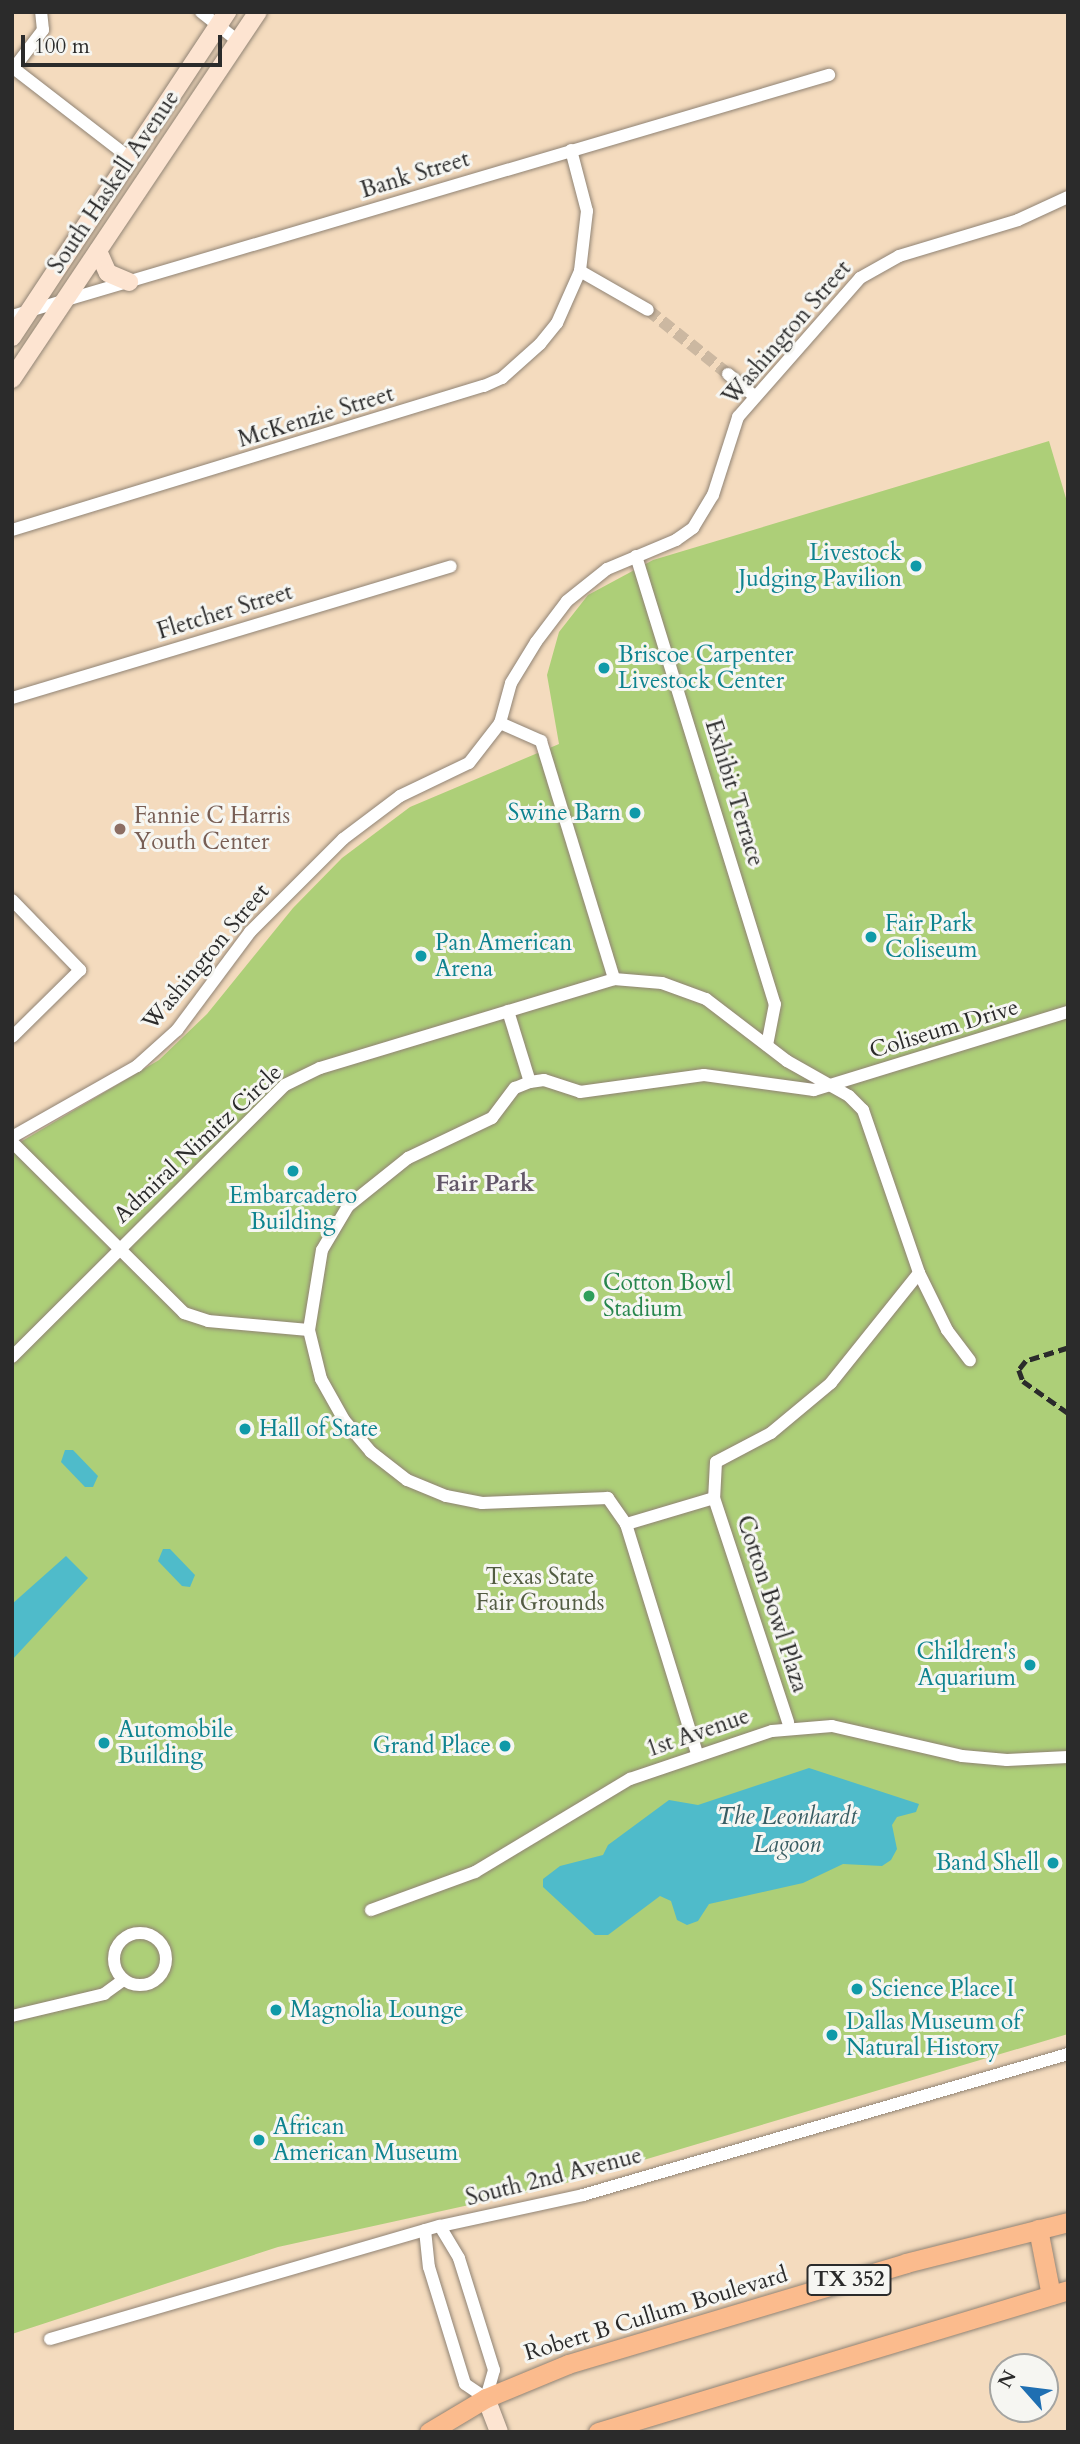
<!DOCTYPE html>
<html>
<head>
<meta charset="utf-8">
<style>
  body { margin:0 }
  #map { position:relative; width:1080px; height:2444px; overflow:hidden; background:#f4dbbe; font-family:Cardo,serif }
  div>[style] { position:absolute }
  .green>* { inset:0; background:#adcf78 }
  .water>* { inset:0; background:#4fbbca }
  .street-tunnel>* { height:12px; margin-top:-6px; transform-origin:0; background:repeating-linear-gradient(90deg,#ccb8a1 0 12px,transparent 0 18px) }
  .roads { filter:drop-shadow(0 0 2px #908374) drop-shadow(0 0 2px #908374) }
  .street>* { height:12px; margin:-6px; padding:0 6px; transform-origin:6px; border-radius:6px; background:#fff }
  .street>.ring { margin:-6px; padding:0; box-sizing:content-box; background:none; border:12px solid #fff; border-radius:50% }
  .secondary>* { height:18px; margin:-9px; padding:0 9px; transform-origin:9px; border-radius:9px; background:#fde4d1 }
  .primary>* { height:19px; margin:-9.5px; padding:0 9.5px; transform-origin:9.5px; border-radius:9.5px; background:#fbbb8d }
  .rail>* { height:4.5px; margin-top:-2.25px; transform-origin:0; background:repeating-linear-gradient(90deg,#2b2b2b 0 10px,transparent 0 15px) }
  .dots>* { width:19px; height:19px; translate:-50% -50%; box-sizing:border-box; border:4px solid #f6f6f2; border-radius:50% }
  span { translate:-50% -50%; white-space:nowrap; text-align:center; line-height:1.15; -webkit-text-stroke:6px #f6f6f2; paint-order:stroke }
  .shield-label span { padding:2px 5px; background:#f6f6f2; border:2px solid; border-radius:5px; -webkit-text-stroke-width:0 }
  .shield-label { font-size:21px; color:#2b2b2b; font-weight:700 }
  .street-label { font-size:23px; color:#2b2b2b }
  .culture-label { font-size:23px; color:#0d838f }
  .right { translate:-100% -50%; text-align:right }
  .left { translate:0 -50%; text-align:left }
  .education-label { font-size:23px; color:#785e54 }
  .leisure-label { font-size:23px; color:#27864d }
  .park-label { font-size:23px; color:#525c42 }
  .neighbourhood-label { font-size:24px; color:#625668; font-weight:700 }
  .water-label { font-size:24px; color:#385d63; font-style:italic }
  .frame { position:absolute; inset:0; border:14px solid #2b2b2b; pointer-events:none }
  .north { position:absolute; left:989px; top:2353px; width:70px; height:70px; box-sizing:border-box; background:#f6f6f2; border:2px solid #a5a5a2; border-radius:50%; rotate:298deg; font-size:19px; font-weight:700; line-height:28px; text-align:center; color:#2b2b2b }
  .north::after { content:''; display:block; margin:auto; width:24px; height:32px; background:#1f6fb2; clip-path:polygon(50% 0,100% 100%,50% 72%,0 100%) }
  .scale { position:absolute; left:21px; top:35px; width:201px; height:32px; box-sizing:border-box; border:4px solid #2b2b2b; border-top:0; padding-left:9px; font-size:21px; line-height:24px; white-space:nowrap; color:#2b2b2b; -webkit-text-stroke:5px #f6f6f2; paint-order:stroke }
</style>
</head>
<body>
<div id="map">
  <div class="green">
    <div style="clip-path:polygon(1049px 441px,1068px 505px,1068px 2034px,556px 2186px,278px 2247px,12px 2334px,12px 1147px,159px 1060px,207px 1014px,293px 908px,342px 858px,410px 807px,559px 744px,547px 675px,559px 632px,588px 595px,653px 560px)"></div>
  </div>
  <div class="water">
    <div style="clip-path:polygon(65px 1450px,73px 1450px,98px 1476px,93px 1487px,85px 1487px,61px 1462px)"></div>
    <div style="clip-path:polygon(163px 1549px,170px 1549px,195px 1575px,190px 1587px,182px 1586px,158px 1561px)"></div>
    <div style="clip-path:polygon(66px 1556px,88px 1578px,12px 1660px,12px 1604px)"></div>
    <div style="clip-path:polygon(809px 1768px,919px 1804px,916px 1812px,897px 1817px,892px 1825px,897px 1849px,891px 1860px,882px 1866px,843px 1864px,803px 1883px,709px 1904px,698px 1921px,687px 1925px,677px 1920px,671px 1901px,660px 1896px,608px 1935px,595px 1935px,543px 1887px,543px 1879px,560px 1866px,603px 1855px,608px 1845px,669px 1800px,698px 1805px)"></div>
  </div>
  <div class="street-tunnel">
    <div style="left:648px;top:310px;width:102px;rotate:38.7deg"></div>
  </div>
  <div class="roads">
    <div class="street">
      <div style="left:201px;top:12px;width:47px;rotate:38.1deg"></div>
      <div style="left:12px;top:67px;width:150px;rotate:37.7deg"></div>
      <div style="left:14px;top:68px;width:48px;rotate:-52.7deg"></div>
      <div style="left:43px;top:30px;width:18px;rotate:-96deg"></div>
      <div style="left:571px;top:150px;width:63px;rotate:75.3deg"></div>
      <div style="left:587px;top:211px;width:60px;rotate:96.7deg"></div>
      <div style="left:580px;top:271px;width:78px;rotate:29.8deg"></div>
      <div style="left:12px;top:316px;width:852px;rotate:-16.44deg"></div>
      <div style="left:728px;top:374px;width:35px;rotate:40deg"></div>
      <div style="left:12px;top:530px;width:493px;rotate:-17deg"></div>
      <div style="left:484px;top:386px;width:20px;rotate:-24deg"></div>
      <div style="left:502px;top:378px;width:51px;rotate:-41.8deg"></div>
      <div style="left:540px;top:344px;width:27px;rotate:-51deg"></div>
      <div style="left:557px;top:323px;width:57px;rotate:-66.1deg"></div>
      <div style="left:636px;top:556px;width:469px;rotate:72.8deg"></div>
      <div style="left:775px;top:1004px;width:42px;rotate:101deg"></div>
      <div style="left:12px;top:698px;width:458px;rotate:-16.7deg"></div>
      <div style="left:500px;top:723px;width:45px;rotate:23.7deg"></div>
      <div style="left:541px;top:741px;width:249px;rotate:72.9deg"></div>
      <div style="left:614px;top:979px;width:48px;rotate:4.8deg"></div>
      <div style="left:662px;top:983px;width:47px;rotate:20deg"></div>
      <div style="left:706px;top:999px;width:102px;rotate:37.4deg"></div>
      <div style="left:787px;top:1061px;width:71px;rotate:29.4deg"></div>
      <div style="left:849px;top:1096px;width:20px;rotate:45deg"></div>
      <div style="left:863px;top:1110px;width:172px;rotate:71deg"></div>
      <div style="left:919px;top:1273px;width:64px;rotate:63.8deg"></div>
      <div style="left:947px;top:1330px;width:38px;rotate:53deg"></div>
      <div style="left:12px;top:900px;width:98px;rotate:45.8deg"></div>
      <div style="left:80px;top:970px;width:95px;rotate:135.4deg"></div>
      <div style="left:508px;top:1011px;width:74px;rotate:72.8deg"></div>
      <div style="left:12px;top:1137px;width:144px;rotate:-29.6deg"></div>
      <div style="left:137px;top:1066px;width:54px;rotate:-42deg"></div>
      <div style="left:177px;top:1030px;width:122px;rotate:-53.3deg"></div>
      <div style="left:250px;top:932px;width:132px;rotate:-45deg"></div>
      <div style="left:343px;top:839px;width:71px;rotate:-37deg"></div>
      <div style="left:400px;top:796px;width:76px;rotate:-25.6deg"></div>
      <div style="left:469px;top:763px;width:51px;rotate:-52.2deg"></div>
      <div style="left:500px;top:723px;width:41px;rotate:-74.6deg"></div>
      <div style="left:511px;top:683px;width:48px;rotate:-58.6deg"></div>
      <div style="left:536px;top:642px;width:51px;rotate:-52.9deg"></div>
      <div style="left:567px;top:601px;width:51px;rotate:-38.7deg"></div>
      <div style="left:607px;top:569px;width:75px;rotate:-22.8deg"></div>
      <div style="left:676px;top:540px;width:21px;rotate:-35deg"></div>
      <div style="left:693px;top:528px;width:39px;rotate:-59deg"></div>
      <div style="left:713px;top:495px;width:82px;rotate:-72.2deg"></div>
      <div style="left:738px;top:417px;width:185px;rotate:-48.7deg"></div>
      <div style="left:860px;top:278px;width:45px;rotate:-29.4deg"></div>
      <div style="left:899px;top:256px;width:124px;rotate:-16.8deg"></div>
      <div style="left:1018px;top:220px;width:55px;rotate:-24.7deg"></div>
      <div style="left:12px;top:1142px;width:243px;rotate:44.8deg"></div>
      <div style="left:184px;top:1313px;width:25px;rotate:18deg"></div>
      <div style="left:208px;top:1321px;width:101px;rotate:5.1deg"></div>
      <div style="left:919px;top:1273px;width:141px;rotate:128.7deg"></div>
      <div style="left:831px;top:1383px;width:78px;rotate:140.2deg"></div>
      <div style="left:771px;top:1433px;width:62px;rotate:152.2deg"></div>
      <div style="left:716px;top:1462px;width:36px;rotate:93deg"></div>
      <div style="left:714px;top:1498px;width:92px;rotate:163.5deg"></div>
      <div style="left:626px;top:1524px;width:32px;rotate:-125deg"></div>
      <div style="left:608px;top:1498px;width:126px;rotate:177.7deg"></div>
      <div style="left:482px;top:1503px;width:37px;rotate:-169deg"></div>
      <div style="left:446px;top:1496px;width:42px;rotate:-157.7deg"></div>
      <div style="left:407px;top:1480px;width:46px;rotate:-142.1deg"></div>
      <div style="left:371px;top:1452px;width:42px;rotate:-130.2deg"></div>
      <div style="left:344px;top:1420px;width:47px;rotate:-119.3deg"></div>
      <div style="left:321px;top:1379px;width:50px;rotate:-103.8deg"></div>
      <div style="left:309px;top:1330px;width:81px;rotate:-80.8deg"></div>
      <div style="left:322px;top:1250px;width:51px;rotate:-59.4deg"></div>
      <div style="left:348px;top:1206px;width:77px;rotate:-38.7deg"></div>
      <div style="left:408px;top:1158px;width:93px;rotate:-25.5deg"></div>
      <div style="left:492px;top:1118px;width:38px;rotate:-53deg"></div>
      <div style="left:515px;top:1088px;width:16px;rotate:-22deg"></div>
      <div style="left:530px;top:1082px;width:14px;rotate:-8deg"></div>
      <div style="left:544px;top:1080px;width:38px;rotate:18deg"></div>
      <div style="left:580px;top:1092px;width:125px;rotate:-7.8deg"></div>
      <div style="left:704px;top:1075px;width:111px;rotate:7.8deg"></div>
      <div style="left:814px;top:1090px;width:266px;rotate:-17.1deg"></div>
      <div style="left:12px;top:1357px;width:385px;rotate:-44.9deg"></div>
      <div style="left:285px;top:1085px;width:39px;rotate:-26deg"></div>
      <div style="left:320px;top:1068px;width:307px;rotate:-16.8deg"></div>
      <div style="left:714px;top:1498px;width:236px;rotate:71.7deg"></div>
      <div style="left:626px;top:1524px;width:241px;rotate:72.8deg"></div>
      <div style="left:371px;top:1910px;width:111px;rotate:-20.1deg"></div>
      <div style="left:475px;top:1872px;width:181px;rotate:-31deg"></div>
      <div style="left:630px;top:1779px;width:150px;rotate:-18.7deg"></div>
      <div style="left:772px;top:1731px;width:60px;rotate:-4.8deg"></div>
      <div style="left:832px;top:1726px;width:133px;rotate:13deg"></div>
      <div style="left:962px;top:1756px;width:45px;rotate:5.1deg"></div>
      <div style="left:1007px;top:1760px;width:61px;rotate:-2.8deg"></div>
      <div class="ring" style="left:114px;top:1933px;width:40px;height:40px"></div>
      <div style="left:12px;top:2016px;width:95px;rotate:-13.4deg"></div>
      <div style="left:104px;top:1994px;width:24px;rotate:-36deg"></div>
      <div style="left:425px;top:2230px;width:37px;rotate:84deg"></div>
      <div style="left:429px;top:2267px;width:122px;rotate:72.9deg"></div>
      <div style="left:465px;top:2384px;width:25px;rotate:34deg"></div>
      <div style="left:486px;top:2398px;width:29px;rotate:-74deg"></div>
      <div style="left:494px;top:2370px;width:117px;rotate:-107.4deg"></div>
      <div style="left:459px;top:2258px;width:37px;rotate:-121deg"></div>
      <div style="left:50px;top:2339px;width:406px;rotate:-16.2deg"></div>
      <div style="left:440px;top:2226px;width:146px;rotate:-12.2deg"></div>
      <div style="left:583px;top:2195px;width:505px;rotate:-16.21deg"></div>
    </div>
    <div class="secondary">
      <div style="left:98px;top:251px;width:24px;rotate:66deg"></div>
      <div style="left:108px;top:273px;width:23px;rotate:23deg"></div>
      <div style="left:12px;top:337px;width:390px;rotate:-56.5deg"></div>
      <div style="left:12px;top:379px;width:442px;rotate:-56.2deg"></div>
      <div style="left:486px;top:2398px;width:36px;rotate:69deg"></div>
    </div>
    <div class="primary">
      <div style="left:1038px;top:2229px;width:67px;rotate:78.9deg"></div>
      <div style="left:429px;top:2432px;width:66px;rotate:-30.8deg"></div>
      <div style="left:486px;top:2398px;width:89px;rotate:-22.5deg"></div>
      <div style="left:568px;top:2364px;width:353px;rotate:-16.6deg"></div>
      <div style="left:906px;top:2263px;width:167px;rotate:-14.2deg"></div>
      <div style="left:598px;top:2432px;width:491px;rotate:-16.8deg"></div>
    </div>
  </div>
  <div class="rail">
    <div style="left:1068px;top:1348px;width:44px;rotate:162.8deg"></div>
    <div style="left:1026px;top:1361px;width:11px;rotate:128deg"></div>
    <div style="left:1019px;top:1370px;width:12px;rotate:70deg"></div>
    <div style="left:1023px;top:1381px;width:55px;rotate:35.4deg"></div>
  </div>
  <div class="dots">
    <div style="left:916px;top:566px;background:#0f9aa8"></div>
    <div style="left:604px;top:668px;background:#0f9aa8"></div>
    <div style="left:635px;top:813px;background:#0f9aa8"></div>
    <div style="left:120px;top:829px;background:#8d6e63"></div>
    <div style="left:871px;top:937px;background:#0f9aa8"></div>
    <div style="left:421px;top:956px;background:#0f9aa8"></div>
    <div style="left:293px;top:1171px;background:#0f9aa8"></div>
    <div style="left:589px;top:1296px;background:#2e9e5b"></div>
    <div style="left:245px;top:1429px;background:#0f9aa8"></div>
    <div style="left:1030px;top:1665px;background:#0f9aa8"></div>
    <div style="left:104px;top:1743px;background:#0f9aa8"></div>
    <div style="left:505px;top:1746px;background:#0f9aa8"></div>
    <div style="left:1053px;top:1863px;background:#0f9aa8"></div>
    <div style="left:857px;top:1989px;background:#0f9aa8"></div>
    <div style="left:276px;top:2010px;background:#0f9aa8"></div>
    <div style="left:832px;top:2035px;background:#0f9aa8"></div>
    <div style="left:259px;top:2140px;background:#0f9aa8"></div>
  </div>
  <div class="shield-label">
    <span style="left:849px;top:2280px">TX 352</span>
  </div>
  <div class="street-label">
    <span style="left:415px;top:175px;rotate:-17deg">Bank Street</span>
    <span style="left:114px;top:182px;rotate:-56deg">South Haskell Avenue</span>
    <span style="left:787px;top:333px;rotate:-49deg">Washington Street</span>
    <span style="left:316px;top:417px;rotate:-17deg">McKenzie Street</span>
    <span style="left:225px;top:612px;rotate:-17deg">Fletcher Street</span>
    <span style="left:734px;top:793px;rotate:73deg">Exhibit Terrace</span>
    <span style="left:206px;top:957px;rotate:-50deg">Washington Street</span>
    <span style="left:944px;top:1029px;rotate:-17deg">Coliseum Drive</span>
    <span style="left:198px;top:1144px;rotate:-43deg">Admiral Nimitz Circle</span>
    <span style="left:772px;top:1604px;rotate:72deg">Cotton Bowl Plaza</span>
    <span style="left:698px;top:1733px;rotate:-19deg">1st Avenue</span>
    <span style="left:554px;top:2177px;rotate:-14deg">South 2nd Avenue</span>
    <span style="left:656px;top:2314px;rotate:-17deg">Robert B Cullum Boulevard</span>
  </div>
  <div class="culture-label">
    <span class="right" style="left:902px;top:566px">Livestock<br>Judging Pavilion</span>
    <span class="left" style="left:618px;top:668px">Briscoe Carpenter<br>Livestock Center</span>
    <span class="right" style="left:621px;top:813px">Swine Barn</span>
    <span class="left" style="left:885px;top:937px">Fair Park<br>Coliseum</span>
    <span class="left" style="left:435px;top:956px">Pan American<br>Arena</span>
    <span style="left:293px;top:1209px">Embarcadero<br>Building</span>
    <span class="left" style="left:259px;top:1429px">Hall of State</span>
    <span class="right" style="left:1016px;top:1665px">Children's<br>Aquarium</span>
    <span class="left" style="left:118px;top:1743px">Automobile<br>Building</span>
    <span class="right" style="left:491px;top:1746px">Grand Place</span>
    <span class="right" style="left:1039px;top:1863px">Band Shell</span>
    <span class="left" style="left:871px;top:1989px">Science Place I</span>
    <span class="left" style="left:290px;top:2010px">Magnolia Lounge</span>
    <span class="left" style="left:846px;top:2035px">Dallas Museum of<br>Natural History</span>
    <span class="left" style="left:273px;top:2140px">African<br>American Museum</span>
  </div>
  <div class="education-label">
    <span class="left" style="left:134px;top:829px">Fannie C Harris<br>Youth Center</span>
  </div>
  <div class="leisure-label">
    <span class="left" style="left:603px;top:1296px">Cotton Bowl<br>Stadium</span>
  </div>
  <div class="park-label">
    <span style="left:540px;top:1590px">Texas State<br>Fair Grounds</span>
  </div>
  <div class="neighbourhood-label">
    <span style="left:485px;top:1184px">Fair Park</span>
  </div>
  <div class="water-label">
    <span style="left:787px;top:1831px">The Leonhardt<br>Lagoon</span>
  </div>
  <div class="frame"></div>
  <div class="north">N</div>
  <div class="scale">100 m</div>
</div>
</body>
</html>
